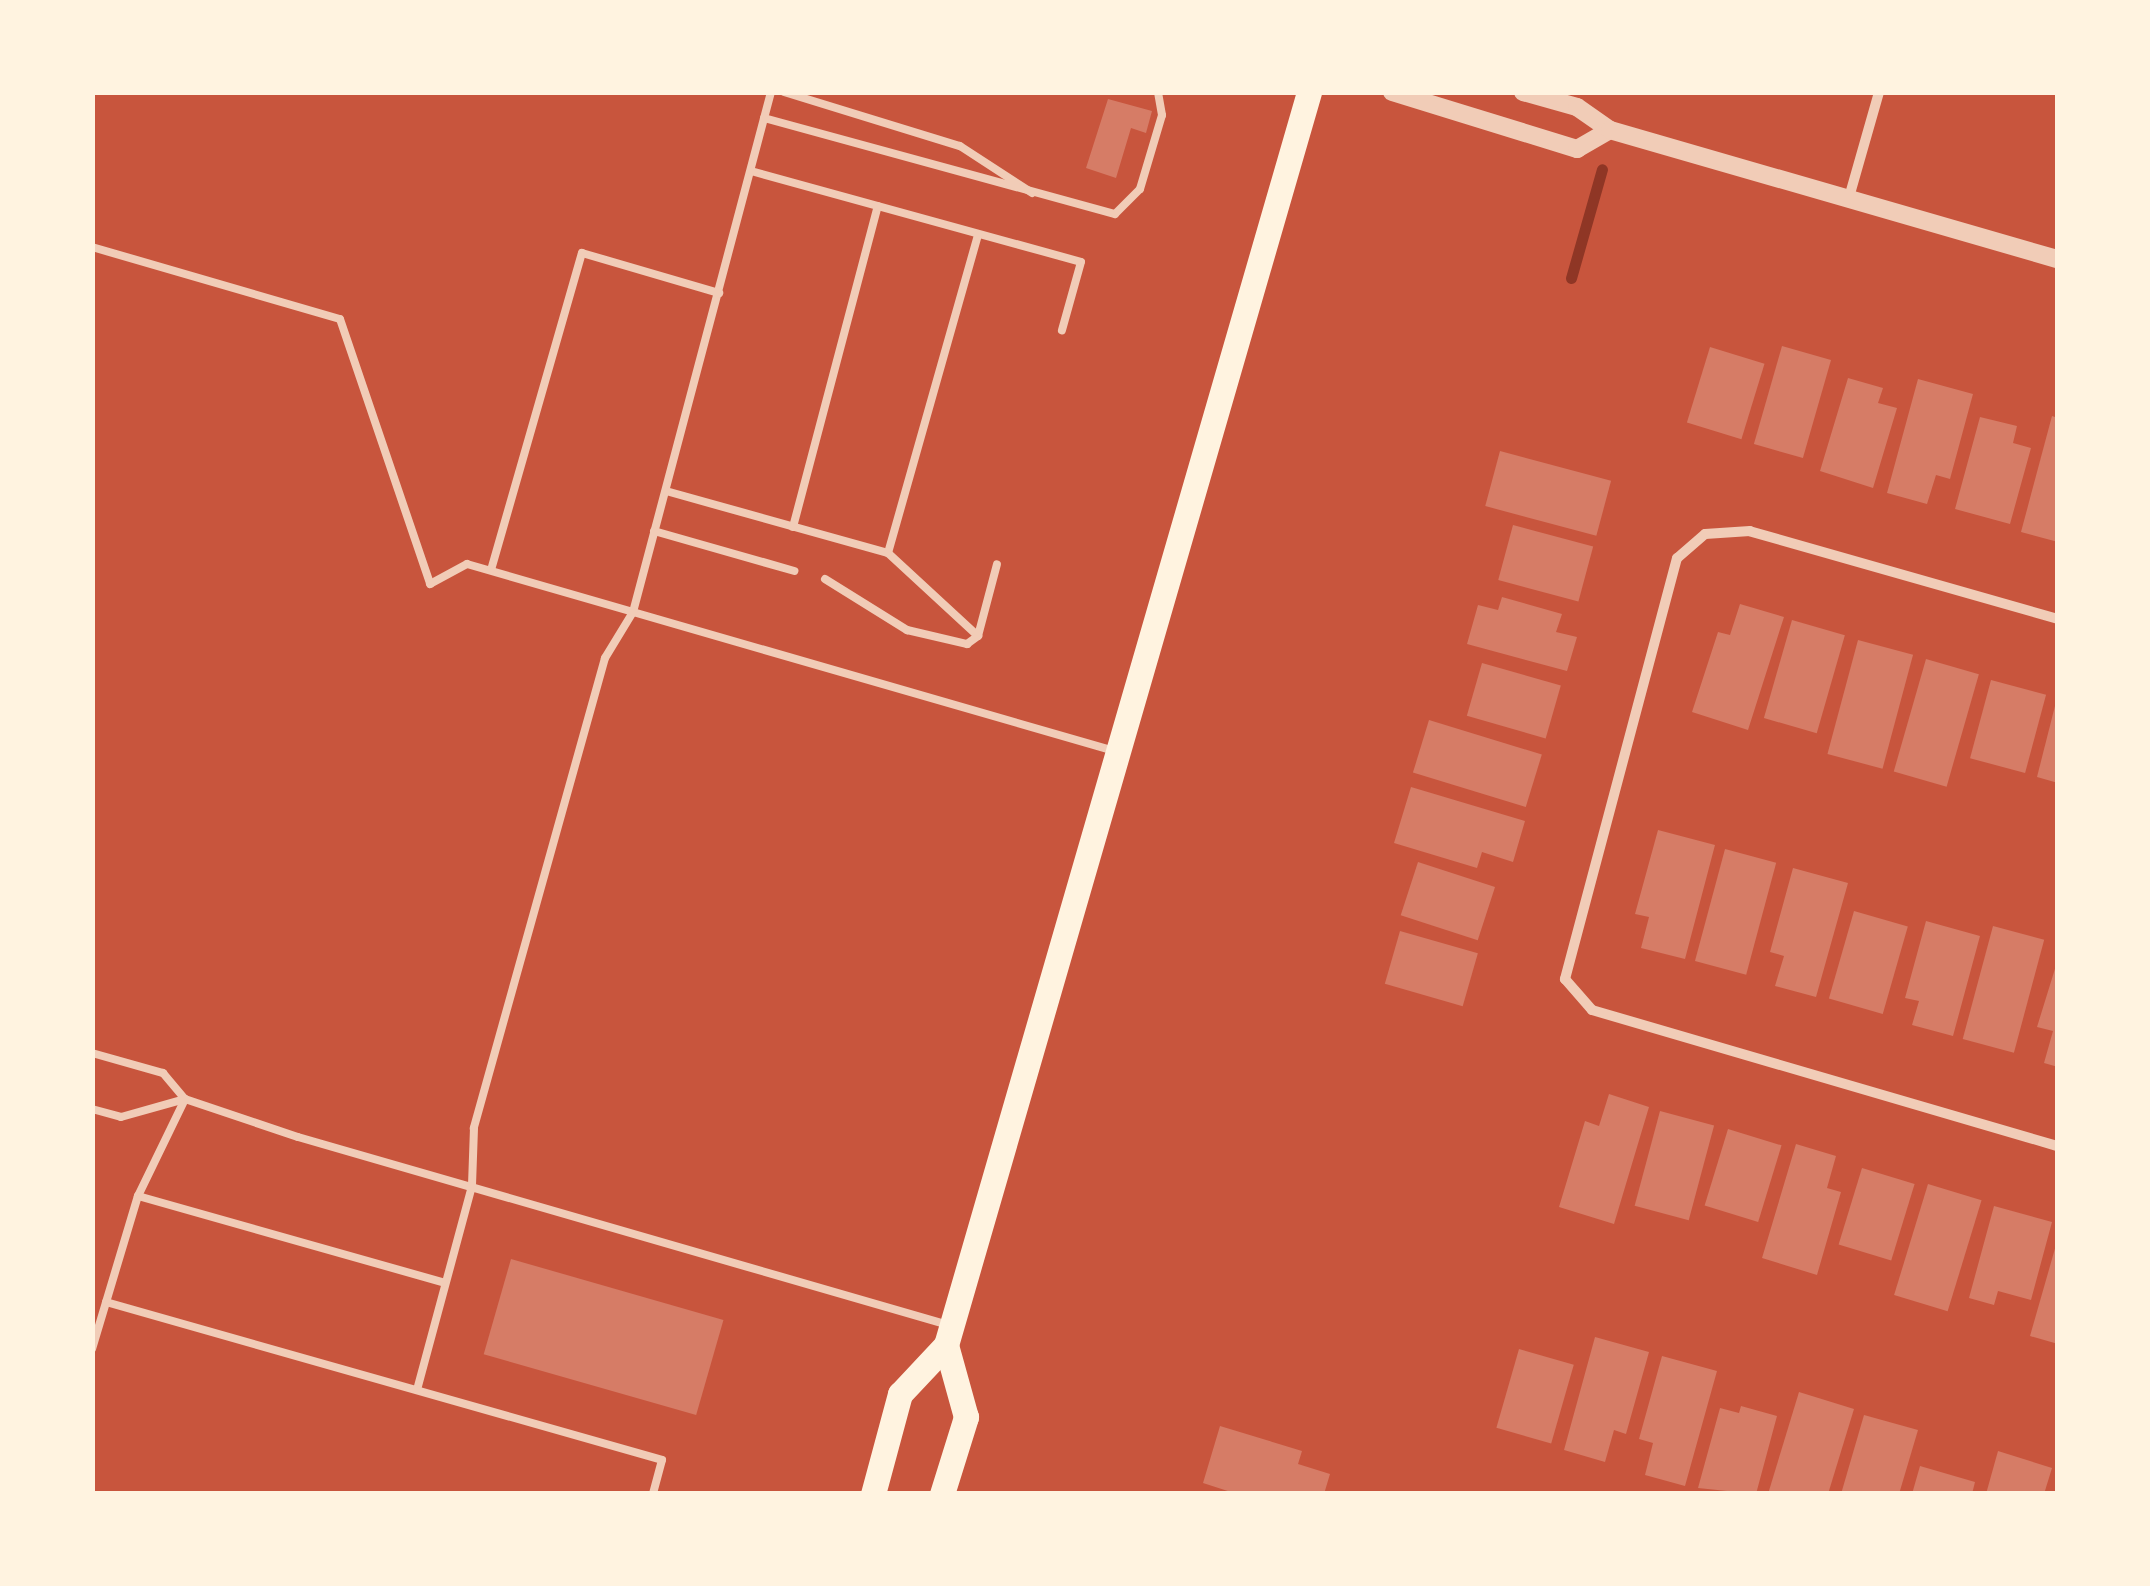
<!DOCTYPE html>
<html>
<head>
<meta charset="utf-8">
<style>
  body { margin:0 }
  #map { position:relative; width:2150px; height:1586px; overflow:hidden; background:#c8553d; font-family:"Asap Condensed",sans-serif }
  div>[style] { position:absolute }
  .stream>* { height:11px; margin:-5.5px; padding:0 5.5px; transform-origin:5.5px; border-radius:5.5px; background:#8f3625 }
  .building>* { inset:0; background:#d67c66; transform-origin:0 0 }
  .service>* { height:8px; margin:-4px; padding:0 4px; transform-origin:4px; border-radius:4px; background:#f1ccb7 }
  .minor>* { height:10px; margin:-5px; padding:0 5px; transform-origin:5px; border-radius:5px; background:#f1ccb7 }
  .tertiary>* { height:18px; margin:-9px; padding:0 9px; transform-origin:9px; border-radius:9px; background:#f1ccb7 }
  .primary>* { height:25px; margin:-12.5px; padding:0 12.5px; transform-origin:12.5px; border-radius:12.5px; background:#fff3e0 }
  span { translate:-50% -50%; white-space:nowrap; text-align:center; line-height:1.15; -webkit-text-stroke:8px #fff3e0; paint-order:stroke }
  .frame { position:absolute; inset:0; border:95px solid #fff3e0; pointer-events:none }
</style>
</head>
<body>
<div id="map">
  <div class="stream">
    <div style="left:1571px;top:278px;width:113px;rotate:-74.1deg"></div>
  </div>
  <div class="building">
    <div style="clip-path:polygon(1108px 99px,1152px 111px,1146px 133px,1131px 128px,1116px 178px,1086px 168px)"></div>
    <div style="left:1782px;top:346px;width:51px;height:102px;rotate:16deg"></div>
    <div style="left:1710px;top:347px;width:57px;height:79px;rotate:17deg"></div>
    <div style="clip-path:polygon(1848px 378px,1883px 388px,1878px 403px,1897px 408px,1873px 488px,1820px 471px)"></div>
    <div style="clip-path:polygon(1918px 379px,1973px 394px,1950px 479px,1936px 475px,1927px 504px,1887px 493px)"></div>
    <div style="clip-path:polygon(2052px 416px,2058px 418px,2058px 542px,2021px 532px)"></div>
    <div style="clip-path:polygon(1980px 417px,2017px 426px,2013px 443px,2031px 448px,2010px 524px,1955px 509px)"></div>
    <div style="left:1500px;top:451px;width:115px;height:57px;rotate:15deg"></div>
    <div style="left:1513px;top:525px;width:83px;height:57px;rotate:15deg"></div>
    <div style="clip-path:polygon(1502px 597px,1562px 614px,1556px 632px,1577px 637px,1567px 671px,1467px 644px,1478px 605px,1498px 610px)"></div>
    <div style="clip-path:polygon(1740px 604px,1784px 617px,1748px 730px,1692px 712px,1718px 632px,1730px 635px)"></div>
    <div style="left:1792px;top:620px;width:55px;height:102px;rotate:16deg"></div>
    <div style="left:1858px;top:640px;width:57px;height:118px;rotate:15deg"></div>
    <div style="left:1926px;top:659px;width:55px;height:117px;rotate:16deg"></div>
    <div style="left:1482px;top:663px;width:82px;height:55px;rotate:16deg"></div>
    <div style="left:1991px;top:680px;width:57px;height:81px;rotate:15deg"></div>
    <div style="clip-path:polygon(2056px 702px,2058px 702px,2058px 783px,2037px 777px)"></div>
    <div style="left:1429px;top:720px;width:118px;height:55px;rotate:17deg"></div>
    <div style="clip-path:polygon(1411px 787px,1525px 821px,1513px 862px,1482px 852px,1477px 868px,1394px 843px)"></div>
    <div style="clip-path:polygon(1658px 830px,1715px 845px,1685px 959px,1641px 948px,1649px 917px,1635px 914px)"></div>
    <div style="left:1725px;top:849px;width:53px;height:116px;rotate:15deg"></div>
    <div style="left:1418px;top:862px;width:81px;height:56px;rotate:18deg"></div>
    <div style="clip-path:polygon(1793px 868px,1848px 883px,1816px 997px,1775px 986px,1784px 956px,1770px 952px)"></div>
    <div style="left:1854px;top:911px;width:56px;height:91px;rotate:16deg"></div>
    <div style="clip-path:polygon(1926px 921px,1980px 936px,1953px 1036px,1912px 1025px,1919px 1001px,1905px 998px)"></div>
    <div style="left:1993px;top:926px;width:53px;height:117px;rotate:15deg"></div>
    <div style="left:1400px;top:931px;width:81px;height:55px;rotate:16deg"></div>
    <div style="clip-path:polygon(2058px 959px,2058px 1067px,2044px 1063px,2053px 1031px,2037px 1027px)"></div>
    <div style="clip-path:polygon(1609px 1094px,1649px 1107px,1614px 1224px,1559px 1207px,1585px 1121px,1599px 1126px)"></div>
    <div style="left:1660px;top:1111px;width:56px;height:98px;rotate:15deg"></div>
    <div style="left:1728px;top:1129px;width:56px;height:80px;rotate:17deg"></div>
    <div style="clip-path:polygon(1796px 1144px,1836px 1156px,1827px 1188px,1841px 1192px,1817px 1275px,1762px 1258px)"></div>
    <div style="left:1862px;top:1168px;width:55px;height:80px;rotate:17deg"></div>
    <div style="left:1928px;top:1184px;width:56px;height:116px;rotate:17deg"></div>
    <div style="clip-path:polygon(1994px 1206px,2052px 1222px,2031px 1300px,1998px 1291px,1994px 1305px,1969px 1298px)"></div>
    <div style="clip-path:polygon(2056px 1245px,2058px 1245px,2058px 1344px,2030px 1336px)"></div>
    <div style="left:511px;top:1259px;width:221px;height:99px;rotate:16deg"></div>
    <div style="clip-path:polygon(1595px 1337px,1649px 1352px,1626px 1434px,1614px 1430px,1605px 1462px,1564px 1450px)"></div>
    <div style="left:1519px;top:1349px;width:57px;height:82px;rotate:16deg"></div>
    <div style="clip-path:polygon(1662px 1356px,1717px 1371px,1685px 1486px,1645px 1475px,1653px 1443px,1639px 1439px)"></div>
    <div style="clip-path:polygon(1799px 1392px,1854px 1409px,1828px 1494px,1768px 1494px)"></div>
    <div style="clip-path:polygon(1741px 1406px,1777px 1416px,1756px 1494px,1698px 1488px,1720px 1408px,1739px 1413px)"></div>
    <div style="clip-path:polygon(1864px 1415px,1918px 1430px,1899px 1494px,1841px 1494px)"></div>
    <div style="clip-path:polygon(1220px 1426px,1302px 1451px,1298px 1464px,1330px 1474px,1324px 1494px,1237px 1494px,1203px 1483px)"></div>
    <div style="clip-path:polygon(1998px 1451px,2052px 1468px,2044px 1494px,1986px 1494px)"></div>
    <div style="clip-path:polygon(1920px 1466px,1975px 1482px,1972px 1494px,1912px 1494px)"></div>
  </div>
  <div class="service">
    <div style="left:771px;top:92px;width:538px;rotate:104.86deg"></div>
    <div style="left:633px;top:612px;width:498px;rotate:16.1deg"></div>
    <div style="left:784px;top:92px;width:184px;rotate:17.1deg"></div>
    <div style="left:960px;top:146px;width:86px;rotate:33.1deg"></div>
    <div style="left:764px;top:118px;width:364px;rotate:15.3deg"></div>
    <div style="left:1115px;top:214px;width:35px;rotate:-45deg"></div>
    <div style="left:1140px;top:189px;width:77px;rotate:-73.4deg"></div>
    <div style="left:1162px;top:115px;width:23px;rotate:-100deg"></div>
    <div style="left:751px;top:171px;width:342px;rotate:15.4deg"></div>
    <div style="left:1081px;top:262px;width:71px;rotate:105.6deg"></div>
    <div style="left:92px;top:247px;width:258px;rotate:16.2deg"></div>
    <div style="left:340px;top:319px;width:280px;rotate:71.2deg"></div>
    <div style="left:430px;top:584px;width:42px;rotate:-28.4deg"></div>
    <div style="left:467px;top:564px;width:173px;rotate:16.1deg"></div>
    <div style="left:633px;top:612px;width:54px;rotate:121.3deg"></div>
    <div style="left:605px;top:658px;width:488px;rotate:105.6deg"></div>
    <div style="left:474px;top:1128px;width:58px;rotate:92deg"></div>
    <div style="left:472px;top:1186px;width:211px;rotate:105.1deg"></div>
    <div style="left:666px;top:491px;width:230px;rotate:15.6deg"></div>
    <div style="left:888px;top:553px;width:122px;rotate:42.7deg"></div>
    <div style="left:793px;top:527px;width:332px;rotate:-75.2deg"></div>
    <div style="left:654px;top:531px;width:146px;rotate:15.9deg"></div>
    <div style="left:888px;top:553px;width:331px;rotate:-74.2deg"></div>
    <div style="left:491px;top:570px;width:330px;rotate:-74deg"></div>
    <div style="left:582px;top:253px;width:143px;rotate:16.3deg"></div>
    <div style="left:825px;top:579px;width:97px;rotate:31.9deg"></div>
    <div style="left:907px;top:630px;width:62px;rotate:13.1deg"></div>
    <div style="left:967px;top:644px;width:14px;rotate:-36deg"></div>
    <div style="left:978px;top:636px;width:74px;rotate:-75.2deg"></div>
    <div style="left:92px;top:1053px;width:74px;rotate:15.7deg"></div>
    <div style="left:163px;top:1073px;width:34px;rotate:50deg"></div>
    <div style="left:185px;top:1099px;width:119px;rotate:18.6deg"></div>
    <div style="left:298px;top:1137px;width:673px;rotate:16.12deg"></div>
    <div style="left:92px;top:1109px;width:30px;rotate:15deg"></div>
    <div style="left:121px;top:1117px;width:66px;rotate:-15.7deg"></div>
    <div style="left:138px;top:1196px;width:319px;rotate:15.8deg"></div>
    <div style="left:106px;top:1302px;width:578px;rotate:15.86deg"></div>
    <div style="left:662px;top:1460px;width:35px;rotate:105deg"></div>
    <div style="left:92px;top:1349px;width:160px;rotate:-73.3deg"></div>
    <div style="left:138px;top:1196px;width:108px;rotate:-64.1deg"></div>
  </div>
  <div class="minor">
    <div style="left:1848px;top:201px;width:113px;rotate:-74.1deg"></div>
    <div style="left:2058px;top:619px;width:320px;rotate:-164.1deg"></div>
    <div style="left:1750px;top:531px;width:45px;rotate:176.2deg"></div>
    <div style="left:1705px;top:534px;width:37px;rotate:139deg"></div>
    <div style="left:1677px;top:558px;width:436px;rotate:104.9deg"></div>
    <div style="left:1565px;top:979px;width:41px;rotate:48.9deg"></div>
    <div style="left:1592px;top:1010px;width:485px;rotate:16.3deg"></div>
  </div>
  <div class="tertiary">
    <div style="left:1392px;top:92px;width:194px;rotate:17.1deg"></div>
    <div style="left:1577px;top:149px;width:38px;rotate:-30deg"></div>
    <div style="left:1523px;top:92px;width:56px;rotate:15.5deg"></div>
    <div style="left:1577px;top:107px;width:40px;rotate:34.9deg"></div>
    <div style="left:1610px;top:130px;width:466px;rotate:16.1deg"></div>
  </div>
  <div class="primary">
    <div style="left:873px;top:1494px;width:104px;rotate:-74.9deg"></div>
    <div style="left:900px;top:1394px;width:67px;rotate:-46.8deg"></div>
    <div style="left:946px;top:1345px;width:1305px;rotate:-73.84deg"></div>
    <div style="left:942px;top:1494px;width:81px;rotate:-72.7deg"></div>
    <div style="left:966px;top:1417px;width:75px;rotate:-105.5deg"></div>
  </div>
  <div class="frame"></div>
</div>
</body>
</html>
